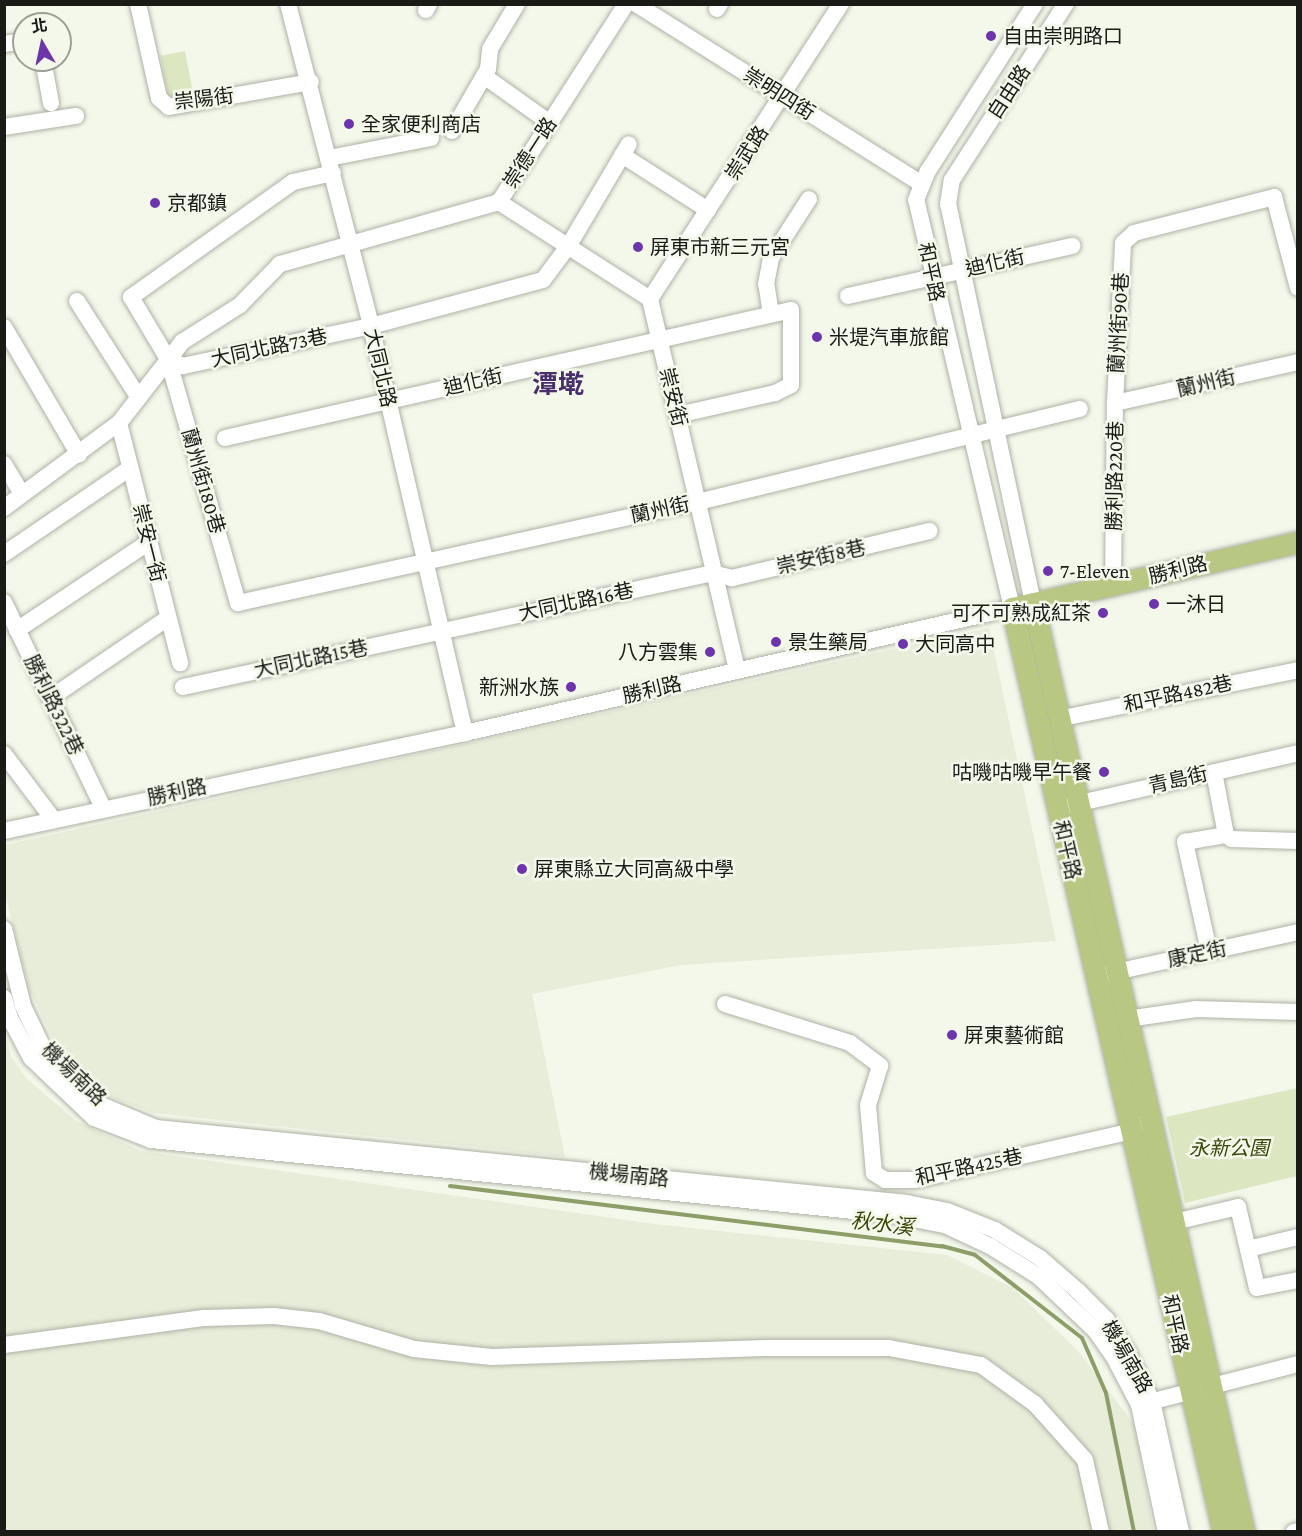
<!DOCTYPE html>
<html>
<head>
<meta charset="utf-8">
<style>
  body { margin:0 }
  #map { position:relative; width:1302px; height:1536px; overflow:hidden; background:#f3f8eb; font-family:"Crimson Pro","Noto Sans TC",serif }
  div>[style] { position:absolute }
  .built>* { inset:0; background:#e7edd9 }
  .green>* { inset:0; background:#dce7c2; transform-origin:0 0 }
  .stream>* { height:4px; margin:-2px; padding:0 2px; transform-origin:2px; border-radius:2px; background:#8e9e69 }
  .roads { filter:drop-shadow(0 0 2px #aeb2a6) drop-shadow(0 0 2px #aeb2a6) }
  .minor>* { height:16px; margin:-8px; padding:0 8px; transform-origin:8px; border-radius:8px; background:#fff }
  .major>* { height:21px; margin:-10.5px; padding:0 10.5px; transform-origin:10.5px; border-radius:10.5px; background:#b8c782 }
  .dots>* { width:16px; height:16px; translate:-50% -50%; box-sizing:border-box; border:3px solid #f3f8eb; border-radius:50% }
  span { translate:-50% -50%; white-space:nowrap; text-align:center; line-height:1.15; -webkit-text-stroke:5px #f3f8eb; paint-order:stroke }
  .poi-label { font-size:20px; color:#1a1b16 }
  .left { translate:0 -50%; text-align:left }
  .right { translate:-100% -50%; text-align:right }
  .street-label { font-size:20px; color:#1a1b16 }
  .park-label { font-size:20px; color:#3a4708; font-style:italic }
  .water-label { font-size:21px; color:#374504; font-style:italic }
  .district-label { font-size:26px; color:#49306a; font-weight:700 }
  .frame { position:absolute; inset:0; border:6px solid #1a1b16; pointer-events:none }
  .north { position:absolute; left:12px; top:12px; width:60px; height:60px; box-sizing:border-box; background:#f3f8eb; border:2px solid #9ca096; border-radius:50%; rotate:351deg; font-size:16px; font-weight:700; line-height:24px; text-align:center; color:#1a1b16 }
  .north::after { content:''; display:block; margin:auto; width:21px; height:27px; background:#6d35ab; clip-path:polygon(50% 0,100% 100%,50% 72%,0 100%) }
</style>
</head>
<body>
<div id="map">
  <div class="built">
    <div style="clip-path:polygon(989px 628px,1056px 941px,681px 965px,532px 994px,565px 1157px,154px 1113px,105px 1095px,58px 1049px,29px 989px,5px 893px,5px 845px)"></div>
    <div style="clip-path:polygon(4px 1028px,11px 1056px,26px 1078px,76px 1121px,141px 1151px,654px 1224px,947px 1255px,1013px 1288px,1077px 1350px,1134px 1424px,1154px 1531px,5px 1531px)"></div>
  </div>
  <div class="green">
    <div style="left:185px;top:51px;width:46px;height:25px;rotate:79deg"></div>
    <div style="clip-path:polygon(1297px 1088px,1297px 1176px,1185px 1203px,1166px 1117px)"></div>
  </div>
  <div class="stream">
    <div style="left:450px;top:1186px;width:496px;rotate:7deg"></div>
    <div style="left:942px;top:1246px;width:34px;rotate:15deg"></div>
    <div style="left:975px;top:1255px;width:135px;rotate:37.8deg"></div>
    <div style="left:1082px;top:1338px;width:60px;rotate:66.4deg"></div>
    <div style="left:1106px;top:1393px;width:142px;rotate:78.6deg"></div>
  </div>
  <div class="roads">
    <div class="minor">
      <div style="left:138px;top:4px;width:96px;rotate:77.4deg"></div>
      <div style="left:159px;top:98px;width:13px;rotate:42deg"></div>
      <div style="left:169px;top:107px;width:144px;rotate:-10deg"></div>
      <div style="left:288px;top:4px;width:333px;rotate:75.5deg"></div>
      <div style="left:371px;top:326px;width:418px;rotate:77deg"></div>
      <div style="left:636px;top:4px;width:338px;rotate:32.2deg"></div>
      <div style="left:717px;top:9px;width:6px;rotate:-59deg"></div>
      <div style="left:426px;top:10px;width:7px;rotate:-63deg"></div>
      <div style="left:4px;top:44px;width:20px;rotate:-9deg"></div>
      <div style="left:43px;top:60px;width:44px;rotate:79.5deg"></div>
      <div style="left:484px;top:76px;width:81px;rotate:35.5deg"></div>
      <div style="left:4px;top:127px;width:73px;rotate:-8.7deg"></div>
      <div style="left:452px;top:131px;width:72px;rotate:-59.9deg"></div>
      <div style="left:488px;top:69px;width:20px;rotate:-84deg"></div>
      <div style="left:490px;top:49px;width:52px;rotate:-59deg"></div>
      <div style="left:622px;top:155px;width:102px;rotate:32.6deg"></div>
      <div style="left:329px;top:158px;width:104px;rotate:-11.1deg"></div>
      <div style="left:333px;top:173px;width:41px;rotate:167.3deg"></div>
      <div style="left:293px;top:182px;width:199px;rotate:144.6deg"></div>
      <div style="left:131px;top:297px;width:72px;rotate:59.2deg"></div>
      <div style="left:168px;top:359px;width:254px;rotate:74deg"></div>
      <div style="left:238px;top:603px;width:471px;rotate:-12.4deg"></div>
      <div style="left:698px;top:502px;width:393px;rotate:-13.7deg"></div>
      <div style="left:499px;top:202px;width:179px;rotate:32.7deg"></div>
      <div style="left:650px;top:299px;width:382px;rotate:76.8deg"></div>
      <div style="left:848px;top:296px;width:230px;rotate:-12.6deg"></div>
      <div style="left:650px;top:299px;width:351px;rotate:-57.1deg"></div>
      <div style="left:77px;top:301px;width:115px;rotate:57.4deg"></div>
      <div style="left:771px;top:314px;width:30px;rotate:-99deg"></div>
      <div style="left:766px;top:284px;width:26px;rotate:-79deg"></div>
      <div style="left:771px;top:258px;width:70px;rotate:-57.2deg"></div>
      <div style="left:4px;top:327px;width:148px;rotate:59.6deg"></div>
      <div style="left:168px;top:359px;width:17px;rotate:25deg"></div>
      <div style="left:183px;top:366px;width:192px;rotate:-12deg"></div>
      <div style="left:371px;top:326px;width:178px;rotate:-15deg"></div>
      <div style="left:543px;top:280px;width:44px;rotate:-53.4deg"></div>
      <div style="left:569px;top:245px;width:117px;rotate:-59.3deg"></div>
      <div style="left:1115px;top:403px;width:188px;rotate:-12.6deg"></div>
      <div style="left:119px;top:423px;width:248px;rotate:75.7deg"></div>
      <div style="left:225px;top:438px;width:580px;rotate:-12.74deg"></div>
      <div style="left:791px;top:310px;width:75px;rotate:90deg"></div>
      <div style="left:791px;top:385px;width:18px;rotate:153deg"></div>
      <div style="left:775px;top:393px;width:100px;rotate:167.3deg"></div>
      <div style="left:4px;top:464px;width:35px;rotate:59deg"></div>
      <div style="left:4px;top:508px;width:143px;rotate:-36.5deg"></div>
      <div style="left:119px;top:423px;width:103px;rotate:-52.1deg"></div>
      <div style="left:182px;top:342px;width:69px;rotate:-32.5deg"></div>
      <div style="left:240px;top:305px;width:57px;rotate:-45.7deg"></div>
      <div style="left:280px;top:264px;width:228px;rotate:-15.8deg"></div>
      <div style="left:499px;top:202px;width:235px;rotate:-57.3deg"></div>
      <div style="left:4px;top:554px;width:153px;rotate:-34.3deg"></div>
      <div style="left:1113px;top:586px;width:183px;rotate:-89.4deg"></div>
      <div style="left:1115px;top:403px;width:160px;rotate:-87.1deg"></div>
      <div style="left:1123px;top:243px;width:15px;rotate:-42deg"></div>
      <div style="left:1134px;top:233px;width:145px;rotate:-14.4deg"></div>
      <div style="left:1274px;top:197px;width:94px;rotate:75.2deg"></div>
      <div style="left:4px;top:602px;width:229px;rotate:64.3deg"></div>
      <div style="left:1033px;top:603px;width:408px;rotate:-102deg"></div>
      <div style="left:948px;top:204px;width:24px;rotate:-81deg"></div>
      <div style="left:952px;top:180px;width:210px;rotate:-57.1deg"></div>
      <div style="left:17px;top:630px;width:159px;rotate:-33.7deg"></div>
      <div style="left:183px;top:687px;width:542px;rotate:-12.14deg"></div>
      <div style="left:713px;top:573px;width:20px;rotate:15deg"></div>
      <div style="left:732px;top:578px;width:203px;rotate:-13.4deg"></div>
      <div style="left:52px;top:697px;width:140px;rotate:-34.3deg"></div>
      <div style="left:1058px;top:719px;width:245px;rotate:-11.5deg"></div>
      <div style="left:4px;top:754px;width:81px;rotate:53deg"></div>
      <div style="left:1067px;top:806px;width:237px;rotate:-12.9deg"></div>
      <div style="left:4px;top:831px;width:471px;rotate:-12deg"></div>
      <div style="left:465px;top:733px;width:561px;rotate:-12.87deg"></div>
      <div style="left:1012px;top:608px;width:419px;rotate:-103.2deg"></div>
      <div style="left:916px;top:200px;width:31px;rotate:-68deg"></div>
      <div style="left:928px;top:171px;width:198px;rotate:-57.4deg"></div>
      <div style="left:1231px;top:839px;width:67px;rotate:1.7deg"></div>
      <div style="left:4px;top:929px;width:79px;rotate:76.1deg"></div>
      <div style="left:23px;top:1006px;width:49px;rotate:64.5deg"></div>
      <div style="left:44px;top:1050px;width:79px;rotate:44deg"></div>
      <div style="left:101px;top:1105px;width:60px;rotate:22.7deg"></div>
      <div style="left:156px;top:1128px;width:755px;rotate:5.7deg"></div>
      <div style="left:907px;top:1203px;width:41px;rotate:11.3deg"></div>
      <div style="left:947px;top:1211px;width:52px;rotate:21.6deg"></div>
      <div style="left:995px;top:1230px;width:53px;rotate:31.9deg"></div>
      <div style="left:1040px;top:1258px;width:50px;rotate:41deg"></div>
      <div style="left:1078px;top:1291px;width:41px;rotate:45deg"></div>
      <div style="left:1107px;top:1320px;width:37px;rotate:57deg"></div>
      <div style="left:1127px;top:1351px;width:56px;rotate:63.4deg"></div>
      <div style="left:1152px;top:1401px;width:134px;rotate:77.5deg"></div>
      <div style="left:1209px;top:951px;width:112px;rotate:-102.4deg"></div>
      <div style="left:1185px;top:842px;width:42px;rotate:-9.7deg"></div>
      <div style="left:1226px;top:835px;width:64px;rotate:-100.8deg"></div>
      <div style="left:1106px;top:974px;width:197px;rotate:-12.3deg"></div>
      <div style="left:4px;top:998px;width:19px;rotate:74deg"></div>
      <div style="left:9px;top:1016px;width:47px;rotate:62.4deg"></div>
      <div style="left:31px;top:1058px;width:87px;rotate:43.6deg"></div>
      <div style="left:94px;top:1118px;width:61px;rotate:21.1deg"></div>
      <div style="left:151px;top:1140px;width:746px;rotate:5.77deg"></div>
      <div style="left:893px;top:1215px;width:53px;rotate:10.9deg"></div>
      <div style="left:945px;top:1225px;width:50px;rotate:25deg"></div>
      <div style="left:990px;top:1246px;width:57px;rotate:32deg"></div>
      <div style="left:1038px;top:1276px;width:79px;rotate:43.5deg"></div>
      <div style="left:1095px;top:1330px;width:35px;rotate:55deg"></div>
      <div style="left:1115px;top:1359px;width:52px;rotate:62.4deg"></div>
      <div style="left:1139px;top:1405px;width:130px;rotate:78deg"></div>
      <div style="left:725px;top:1004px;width:131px;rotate:17.3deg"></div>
      <div style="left:850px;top:1043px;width:38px;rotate:37deg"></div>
      <div style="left:880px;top:1066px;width:41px;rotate:107.1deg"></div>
      <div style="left:868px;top:1105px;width:68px;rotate:85deg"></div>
      <div style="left:874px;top:1173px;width:13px;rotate:32deg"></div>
      <div style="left:885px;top:1180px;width:30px"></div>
      <div style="left:915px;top:1180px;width:223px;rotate:-12.7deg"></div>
      <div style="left:1133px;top:1131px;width:9px;rotate:-58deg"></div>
      <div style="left:1127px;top:1019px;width:70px;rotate:-8.2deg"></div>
      <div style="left:1196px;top:1009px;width:102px;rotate:1.7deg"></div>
      <div style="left:1174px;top:1222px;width:66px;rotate:-13.2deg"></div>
      <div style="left:1238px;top:1207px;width:83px;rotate:76.8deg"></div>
      <div style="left:1257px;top:1288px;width:42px;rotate:-11deg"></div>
      <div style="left:1248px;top:1249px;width:51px;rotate:-13.5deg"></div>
      <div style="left:4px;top:1345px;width:203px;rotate:-7.7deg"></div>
      <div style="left:205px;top:1318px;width:69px;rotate:-1.7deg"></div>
      <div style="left:274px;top:1316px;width:45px;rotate:6.3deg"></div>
      <div style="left:319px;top:1321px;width:99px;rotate:16.4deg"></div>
      <div style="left:414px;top:1349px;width:78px;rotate:5.9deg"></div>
      <div style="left:492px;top:1357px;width:273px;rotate:-1.9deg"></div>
      <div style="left:765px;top:1348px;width:124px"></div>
      <div style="left:889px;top:1348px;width:94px;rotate:10.5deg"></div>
      <div style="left:981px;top:1365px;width:67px;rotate:35.8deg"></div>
      <div style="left:1035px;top:1404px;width:75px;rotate:48.2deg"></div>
      <div style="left:1085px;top:1460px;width:74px;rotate:77.5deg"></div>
      <div style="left:1142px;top:1404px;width:161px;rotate:-14.4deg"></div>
      <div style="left:1294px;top:1532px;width:4px;rotate:-14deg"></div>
    </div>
    <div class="major">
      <div style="left:1033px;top:603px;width:953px;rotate:77.2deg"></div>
      <div style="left:1223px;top:1532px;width:948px;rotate:-102.86deg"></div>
      <div style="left:1012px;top:608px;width:294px;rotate:-13deg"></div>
    </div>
  </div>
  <div class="dots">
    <div style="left:991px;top:36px;background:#6d35ab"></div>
    <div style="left:349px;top:124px;background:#6d35ab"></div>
    <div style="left:155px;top:203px;background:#6d35ab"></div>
    <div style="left:638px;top:247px;background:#6d35ab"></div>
    <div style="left:817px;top:337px;background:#6d35ab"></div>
    <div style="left:1048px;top:571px;background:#6d35ab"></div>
    <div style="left:1154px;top:604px;background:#6d35ab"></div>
    <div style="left:1103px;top:613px;background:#6d35ab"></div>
    <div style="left:776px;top:642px;background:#6d35ab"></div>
    <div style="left:903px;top:644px;background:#6d35ab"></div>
    <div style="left:710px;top:652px;background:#6d35ab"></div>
    <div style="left:571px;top:687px;background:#6d35ab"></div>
    <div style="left:1104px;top:772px;background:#6d35ab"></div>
    <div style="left:522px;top:869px;background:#6d35ab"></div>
    <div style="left:952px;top:1035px;background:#6d35ab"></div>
  </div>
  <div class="poi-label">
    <span class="left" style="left:1003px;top:36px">自由崇明路口</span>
    <span class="left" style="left:361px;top:124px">全家便利商店</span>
    <span class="left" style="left:167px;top:203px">京都鎮</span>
    <span class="left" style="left:650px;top:247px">屏東市新三元宮</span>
    <span class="left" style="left:829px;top:337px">米堤汽車旅館</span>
    <span class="left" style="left:1060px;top:571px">7-Eleven</span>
    <span class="left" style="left:1166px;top:604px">一沐日</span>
    <span class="right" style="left:1091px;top:613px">可不可熟成紅茶</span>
    <span class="left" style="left:788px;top:642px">景生藥局</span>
    <span class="left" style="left:915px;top:644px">大同高中</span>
    <span class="right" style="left:698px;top:652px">八方雲集</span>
    <span class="right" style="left:559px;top:687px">新洲水族</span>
    <span class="right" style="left:1092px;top:772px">咕嘰咕嘰早午餐</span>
    <span class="left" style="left:534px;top:869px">屏東縣立大同高級中學</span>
    <span class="left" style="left:964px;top:1035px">屏東藝術館</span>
  </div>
  <div class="street-label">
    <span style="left:1009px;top:92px;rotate:-57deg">自由路</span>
    <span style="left:779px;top:94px;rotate:32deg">崇明四街</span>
    <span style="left:204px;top:99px;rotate:-7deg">崇陽街</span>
    <span style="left:530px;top:153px;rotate:-57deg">崇德一路</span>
    <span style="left:747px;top:153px;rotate:-57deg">崇武路</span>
    <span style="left:995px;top:263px;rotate:-13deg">迪化街</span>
    <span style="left:931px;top:272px;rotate:78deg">和平路</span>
    <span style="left:1119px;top:323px;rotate:-87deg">蘭州街90巷</span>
    <span style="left:269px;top:348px;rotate:-12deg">大同北路73巷</span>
    <span style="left:380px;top:368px;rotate:77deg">大同北路</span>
    <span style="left:473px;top:382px;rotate:-13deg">迪化街</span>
    <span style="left:1206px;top:383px;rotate:-13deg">蘭州街</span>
    <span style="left:673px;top:397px;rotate:76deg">崇安街</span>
    <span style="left:1115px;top:476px;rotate:-89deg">勝利路220巷</span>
    <span style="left:203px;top:481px;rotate:74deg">蘭州街180巷</span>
    <span style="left:660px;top:510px;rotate:-12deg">蘭州街</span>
    <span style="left:149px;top:543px;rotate:76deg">崇安一街</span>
    <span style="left:821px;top:557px;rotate:-13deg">崇安街8巷</span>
    <span style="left:1178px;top:570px;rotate:-14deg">勝利路</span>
    <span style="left:576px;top:602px;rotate:-12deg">大同北路16巷</span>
    <span style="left:311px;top:659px;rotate:-12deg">大同北路15巷</span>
    <span style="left:652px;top:690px;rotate:-13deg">勝利路</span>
    <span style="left:1178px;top:694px;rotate:-12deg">和平路482巷</span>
    <span style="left:54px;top:705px;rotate:64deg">勝利路322巷</span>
    <span style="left:1178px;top:780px;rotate:-13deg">青島街</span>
    <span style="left:177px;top:792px;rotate:-12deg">勝利路</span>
    <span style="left:1067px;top:850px;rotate:77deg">和平路</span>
    <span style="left:1197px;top:954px;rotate:-12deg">康定街</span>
    <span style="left:74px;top:1074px;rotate:44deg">機場南路</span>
    <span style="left:969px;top:1167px;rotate:-12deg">和平路425巷</span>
    <span style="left:629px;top:1175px;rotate:6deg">機場南路</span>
    <span style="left:1175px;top:1324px;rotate:78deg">和平路</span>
    <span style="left:1127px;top:1357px;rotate:60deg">機場南路</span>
  </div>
  <div class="park-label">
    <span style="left:1229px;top:1148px">永新公園</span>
  </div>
  <div class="water-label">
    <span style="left:882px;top:1224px;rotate:7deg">秋水溪</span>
  </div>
  <div class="district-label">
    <span style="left:558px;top:385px">潭墘</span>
  </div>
  <div class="frame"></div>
  <div class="north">北</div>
</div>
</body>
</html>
